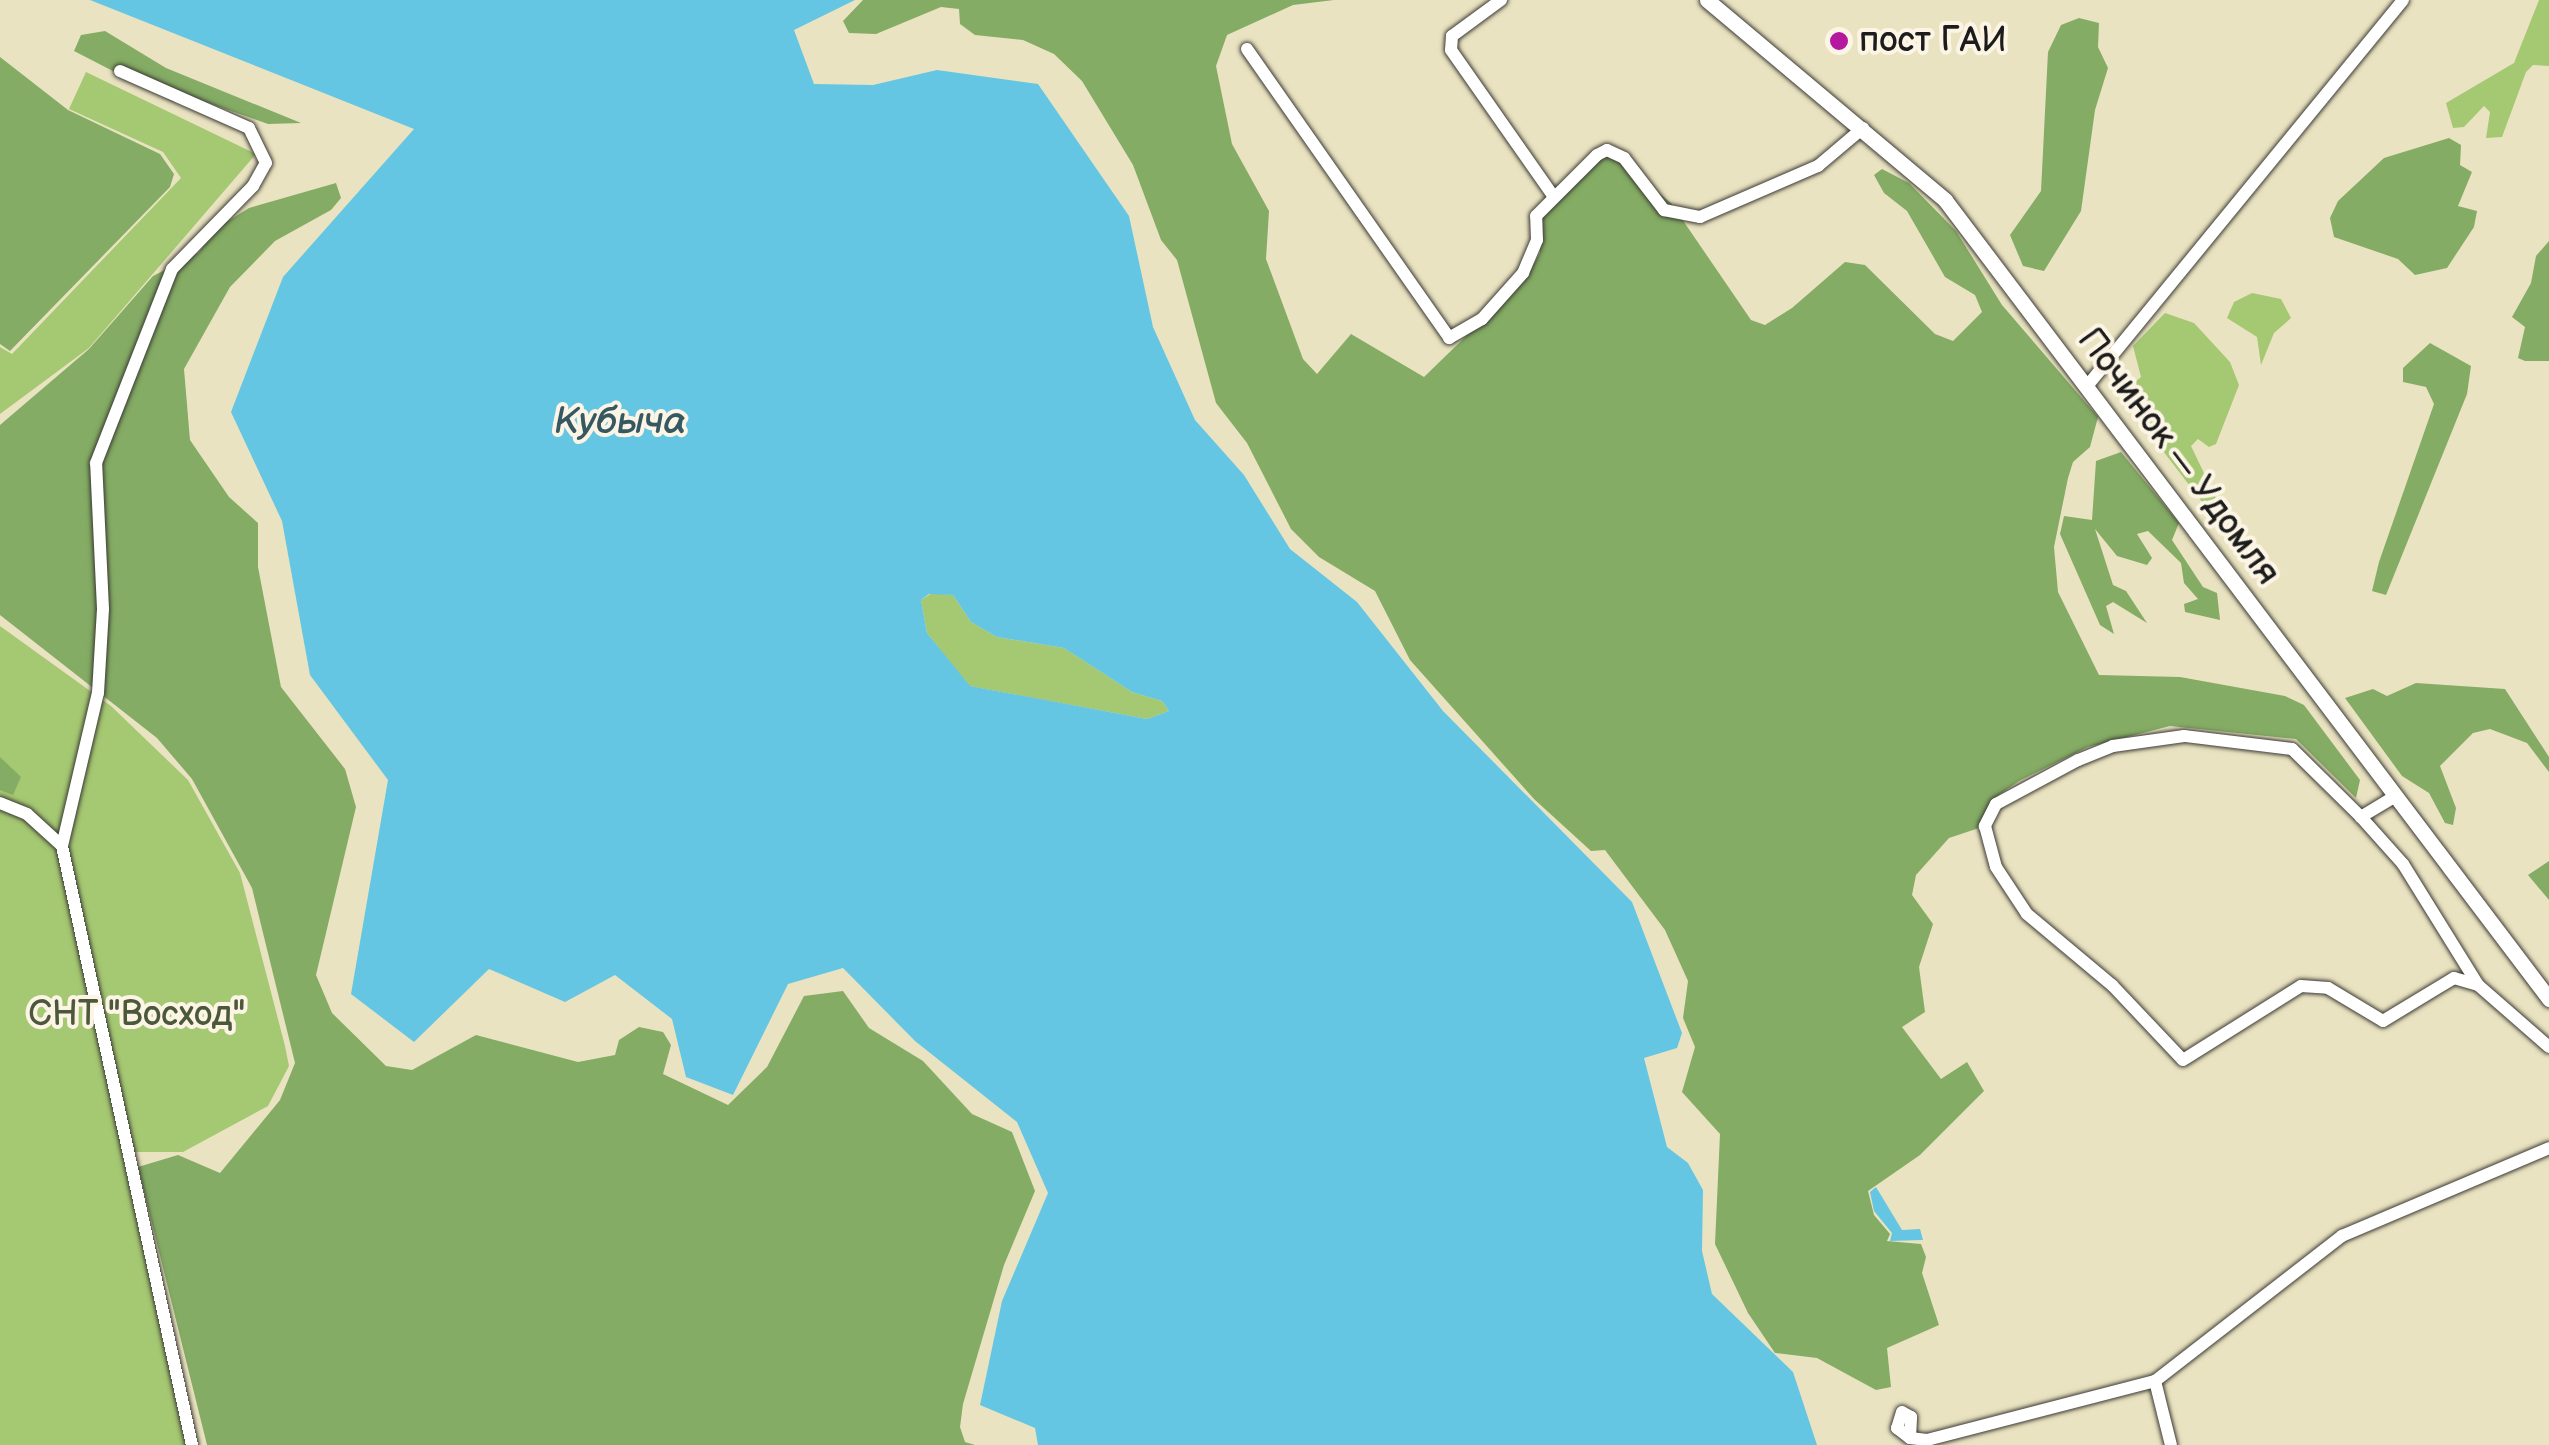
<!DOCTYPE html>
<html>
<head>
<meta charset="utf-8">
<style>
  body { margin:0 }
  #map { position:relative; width:2549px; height:1445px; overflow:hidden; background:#eae3c1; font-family:"Balsamiq Sans",sans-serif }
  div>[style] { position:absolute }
  .green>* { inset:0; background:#a5c872 }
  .forest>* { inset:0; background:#84ac64 }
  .water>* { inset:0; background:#64c6e2 }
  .roads { filter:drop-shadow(0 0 2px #3b3a35) drop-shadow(0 0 2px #3b3a35) }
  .minor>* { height:12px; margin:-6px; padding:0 6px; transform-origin:6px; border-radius:6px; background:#fff }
  .major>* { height:15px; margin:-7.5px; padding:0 7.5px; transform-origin:7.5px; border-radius:7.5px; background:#fff }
  .dots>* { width:28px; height:28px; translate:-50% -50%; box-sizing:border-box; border:5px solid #fcf5e5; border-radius:50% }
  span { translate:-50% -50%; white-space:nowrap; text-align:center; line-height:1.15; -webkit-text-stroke:8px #fcf5e5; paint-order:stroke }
  .poi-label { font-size:35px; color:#1c1c1c }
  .left { translate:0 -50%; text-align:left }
  .street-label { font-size:35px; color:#1c1c1c }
  .park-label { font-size:35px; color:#4c583a }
  .water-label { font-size:38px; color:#355861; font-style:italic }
</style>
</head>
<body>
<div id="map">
  <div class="green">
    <div style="clip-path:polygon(2539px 0,2549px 0,2549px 66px,2533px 65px,2526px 72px,2502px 137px,2486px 138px,2490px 112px,2484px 106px,2464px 127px,2453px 128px,2446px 103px,2514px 63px)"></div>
    <div style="clip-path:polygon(86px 72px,256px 154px,89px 348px,0 414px,0 347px,12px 354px,181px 178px,163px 152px,69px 109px)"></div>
    <div style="clip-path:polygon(2252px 293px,2281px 299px,2291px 318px,2274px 333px,2261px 365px,2257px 337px,2227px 318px,2234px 302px)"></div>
    <div style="clip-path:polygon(2165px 313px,2194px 323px,2230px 362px,2239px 385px,2216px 444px,2209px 447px,2198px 439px,2191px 446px,2227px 521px,2223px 529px,2120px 395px,2141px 377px,2133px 346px)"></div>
    <div style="clip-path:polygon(932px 593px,953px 595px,971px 622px,997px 637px,1064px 648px,1132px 692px,1162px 701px,1169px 711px,1147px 719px,969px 686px,927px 633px,921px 600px)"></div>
    <div style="clip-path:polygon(0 626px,111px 706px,188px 780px,240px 873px,285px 1046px,289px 1066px,268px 1106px,183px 1152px,122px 1152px,186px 1445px,0 1445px)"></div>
  </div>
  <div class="forest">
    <div style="clip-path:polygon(863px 0,1334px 0,1293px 5px,1227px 35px,1216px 66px,1232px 144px,1269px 211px,1266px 259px,1303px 359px,1317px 374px,1351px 334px,1424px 377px,1526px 278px,1540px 253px,1541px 210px,1597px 157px,1612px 154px,1671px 203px,1751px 320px,1765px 325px,1792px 308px,1845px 262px,1865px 265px,1935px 334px,1953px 341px,1982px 312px,1975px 295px,1945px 277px,1907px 211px,1884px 193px,1874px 175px,1882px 169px,1909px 183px,1956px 231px,2002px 305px,2098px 417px,2090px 447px,2073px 462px,2068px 478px,2054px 547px,2058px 592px,2099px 675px,2180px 677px,2285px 696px,2304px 705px,2360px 780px,2356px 798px,2296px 739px,2170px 726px,2088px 747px,2019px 781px,1990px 801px,1979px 828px,1949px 838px,1916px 875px,1912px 895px,1933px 924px,1919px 967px,1925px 1012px,1902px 1027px,1941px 1079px,1967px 1062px,1984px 1091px,1920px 1155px,1868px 1191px,1874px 1215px,1890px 1234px,1887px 1241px,1921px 1244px,1926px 1257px,1922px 1273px,1939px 1325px,1887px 1348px,1891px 1387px,1876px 1390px,1817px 1358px,1775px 1353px,1748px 1313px,1715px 1244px,1720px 1134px,1682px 1092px,1695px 1047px,1683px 1018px,1688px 981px,1665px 930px,1605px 850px,1591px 851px,1534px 799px,1410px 660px,1375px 591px,1319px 557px,1291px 529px,1247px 443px,1216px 403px,1177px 260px,1161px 240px,1133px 165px,1082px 81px,1054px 54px,1023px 40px,975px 35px,960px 24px,959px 9px,941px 7px,876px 34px,849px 33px,843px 21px)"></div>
    <div style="clip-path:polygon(2079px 18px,2099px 23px,2098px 47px,2108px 68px,2095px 110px,2081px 211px,2044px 271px,2023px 266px,2010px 235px,2041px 191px,2048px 52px,2061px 25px)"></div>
    <div style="clip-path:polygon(105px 31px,166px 68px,301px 123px,268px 124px,197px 99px,173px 102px,74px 51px,81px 35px)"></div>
    <div style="clip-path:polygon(0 57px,68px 110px,160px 154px,174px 174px,170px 187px,10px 351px,0 344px)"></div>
    <div style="clip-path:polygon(2449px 138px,2461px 145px,2460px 165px,2472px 172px,2458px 206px,2477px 211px,2474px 227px,2447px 268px,2415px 275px,2398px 259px,2334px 237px,2330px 218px,2338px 201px,2384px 158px)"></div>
    <div style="clip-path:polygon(336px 183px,341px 198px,331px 210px,275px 241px,230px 287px,184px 369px,190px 440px,229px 497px,258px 523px,258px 567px,281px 687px,345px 769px,356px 807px,316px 975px,332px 1013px,386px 1066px,412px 1070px,476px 1035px,578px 1062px,615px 1055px,619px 1040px,639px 1027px,663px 1032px,671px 1045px,663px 1074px,728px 1105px,767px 1067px,804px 996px,843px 991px,869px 1028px,923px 1061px,972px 1114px,1012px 1132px,1035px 1191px,1004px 1265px,963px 1404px,960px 1427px,965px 1442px,975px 1445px,207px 1445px,138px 1167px,178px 1155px,220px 1173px,280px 1100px,295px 1063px,252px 888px,192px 779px,157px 738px,0 615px,0 425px,89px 349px,153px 276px,198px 253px,220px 226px,249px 208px)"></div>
    <div style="clip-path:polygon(2549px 241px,2549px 361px,2525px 361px,2518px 358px,2525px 327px,2512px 317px,2531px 283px,2536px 256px)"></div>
    <div style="clip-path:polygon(2430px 343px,2471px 366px,2467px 394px,2386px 595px,2372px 591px,2379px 562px,2434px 404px,2426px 387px,2403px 382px,2403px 368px)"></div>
    <div style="clip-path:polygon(2121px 452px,2179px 523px,2172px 540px,2203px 587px,2217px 593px,2220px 620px,2185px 612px,2184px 604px,2198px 599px,2184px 583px,2181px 563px,2148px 531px,2137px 534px,2152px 558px,2147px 565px,2117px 556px,2095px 529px,2113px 585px,2126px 591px,2147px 623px,2113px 602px,2106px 606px,2114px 634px,2100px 625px,2060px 534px,2064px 516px,2092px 520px,2096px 461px)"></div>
    <div style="clip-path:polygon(2416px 683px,2505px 689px,2549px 757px,2549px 772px,2527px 743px,2490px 729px,2473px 733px,2440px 766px,2456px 808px,2453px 825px,2445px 823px,2429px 793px,2402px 776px,2345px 698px,2373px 689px,2387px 696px)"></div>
    <div style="clip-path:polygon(0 757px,21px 777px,13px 795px,0 790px)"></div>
    <div style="clip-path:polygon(2549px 861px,2549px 900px,2528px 875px)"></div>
  </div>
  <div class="water">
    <div style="clip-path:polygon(evenodd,90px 0,855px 0,794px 30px,814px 84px,873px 85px,937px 70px,1038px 84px,1129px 216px,1153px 327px,1195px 420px,1244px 475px,1290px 549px,1357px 602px,1443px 711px,1632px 902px,1682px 1033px,1677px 1048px,1644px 1058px,1667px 1147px,1688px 1163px,1703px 1190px,1702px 1251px,1712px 1294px,1793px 1372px,1817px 1445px,1038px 1445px,1035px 1428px,980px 1405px,1002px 1301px,1048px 1193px,1017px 1122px,915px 1041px,843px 968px,788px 984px,733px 1095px,686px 1077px,672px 1019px,615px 975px,565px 1002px,489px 969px,414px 1042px,351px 994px,388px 780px,310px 675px,282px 521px,231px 412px,283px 277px,414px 129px,90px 0,929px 594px,953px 595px,971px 622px,997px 637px,1064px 648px,1132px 692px,1162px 701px,1169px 711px,1147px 719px,970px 686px,927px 633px,921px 600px,929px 594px)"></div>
    <div style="clip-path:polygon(1876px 1187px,1902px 1230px,1920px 1229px,1923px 1240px,1890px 1241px,1892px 1233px,1874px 1211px,1870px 1192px)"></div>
  </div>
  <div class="roads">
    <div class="minor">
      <div style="left:1501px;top:0;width:61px;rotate:143.7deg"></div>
      <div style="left:1452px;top:36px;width:14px;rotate:94deg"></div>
      <div style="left:1451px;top:50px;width:179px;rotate:55deg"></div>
      <div style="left:1247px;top:49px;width:353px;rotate:55deg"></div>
      <div style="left:1449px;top:338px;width:38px;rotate:-30deg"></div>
      <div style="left:1482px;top:319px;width:62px;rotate:-48.3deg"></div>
      <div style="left:1523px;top:273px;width:36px;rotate:-67deg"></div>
      <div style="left:1537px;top:240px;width:24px;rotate:-92deg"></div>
      <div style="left:1536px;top:216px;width:86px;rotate:-45deg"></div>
      <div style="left:1597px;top:155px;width:11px;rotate:-27deg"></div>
      <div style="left:1607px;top:150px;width:19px;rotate:25deg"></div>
      <div style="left:1624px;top:158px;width:66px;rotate:52.4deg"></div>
      <div style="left:1664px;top:210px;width:37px;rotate:11deg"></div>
      <div style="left:1700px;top:217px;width:129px;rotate:-23.4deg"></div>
      <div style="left:1818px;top:166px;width:59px;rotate:-40.2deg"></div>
      <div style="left:2088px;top:385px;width:497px;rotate:-50.7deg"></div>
      <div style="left:2394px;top:797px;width:39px;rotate:149deg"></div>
      <div style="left:2361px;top:817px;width:63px;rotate:48.2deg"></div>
      <div style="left:2403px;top:864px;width:142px;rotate:58.2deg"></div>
      <div style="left:2478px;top:985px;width:94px;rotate:41.1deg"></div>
      <div style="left:0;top:803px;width:29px;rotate:22deg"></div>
      <div style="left:27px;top:814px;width:47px;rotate:42.4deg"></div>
      <div style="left:62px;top:846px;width:613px;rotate:77.76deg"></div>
      <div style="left:2361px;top:817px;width:97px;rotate:-135.4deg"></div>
      <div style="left:2292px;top:749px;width:109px;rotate:-173.1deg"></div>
      <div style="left:2184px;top:736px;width:72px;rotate:172deg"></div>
      <div style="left:2113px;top:746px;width:38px;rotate:158deg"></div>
      <div style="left:2078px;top:760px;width:93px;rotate:151.8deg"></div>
      <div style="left:1996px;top:804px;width:25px;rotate:117deg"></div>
      <div style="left:1985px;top:826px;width:42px;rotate:75deg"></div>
      <div style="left:1996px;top:867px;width:56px;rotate:56.6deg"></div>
      <div style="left:2027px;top:914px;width:111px;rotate:39.9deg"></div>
      <div style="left:2112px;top:985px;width:103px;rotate:46.6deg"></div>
      <div style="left:2183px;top:1060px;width:139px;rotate:-32.1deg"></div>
      <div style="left:2301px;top:986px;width:27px;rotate:4deg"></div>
      <div style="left:2328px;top:988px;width:64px;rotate:31deg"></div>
      <div style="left:2383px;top:1021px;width:83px;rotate:-31.2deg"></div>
      <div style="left:2454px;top:978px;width:25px;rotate:16deg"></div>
      <div style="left:62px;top:846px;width:157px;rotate:-76.8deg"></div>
      <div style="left:98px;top:693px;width:84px;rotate:-86.6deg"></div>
      <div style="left:103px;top:609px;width:146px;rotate:-92.7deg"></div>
      <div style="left:96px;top:463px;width:208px;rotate:-68.6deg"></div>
      <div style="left:172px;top:269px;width:116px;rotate:-45.7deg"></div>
      <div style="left:253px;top:186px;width:26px;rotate:-61deg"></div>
      <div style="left:266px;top:163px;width:39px;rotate:-116deg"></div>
      <div style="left:249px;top:128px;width:141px;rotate:-156.2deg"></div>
      <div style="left:2155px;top:1381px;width:66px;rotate:76deg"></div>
      <div style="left:1910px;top:1438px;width:21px;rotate:-87deg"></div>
      <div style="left:1911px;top:1417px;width:10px;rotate:-151deg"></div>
      <div style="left:1902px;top:1412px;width:17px;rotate:107deg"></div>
      <div style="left:1897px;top:1428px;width:16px;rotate:38deg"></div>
      <div style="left:1910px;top:1438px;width:17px;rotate:7deg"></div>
      <div style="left:1927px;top:1440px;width:236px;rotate:-14.5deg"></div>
      <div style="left:2155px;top:1381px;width:237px;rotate:-37.8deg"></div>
      <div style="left:2342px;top:1236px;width:225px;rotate:-23deg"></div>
    </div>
    <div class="major">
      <div style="left:1707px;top:0;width:311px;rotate:40deg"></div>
      <div style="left:1945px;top:200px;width:1002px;rotate:52.91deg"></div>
    </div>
  </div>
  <div class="dots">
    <div style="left:1839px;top:41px;background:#b5179e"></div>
  </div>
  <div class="poi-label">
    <span class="left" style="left:1859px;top:41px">пост ГАИ</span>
  </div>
  <div class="street-label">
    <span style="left:2178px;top:457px;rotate:53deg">Починок — Удомля</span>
  </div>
  <div class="park-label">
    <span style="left:137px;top:1015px">СНТ "Восход"</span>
  </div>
  <div class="water-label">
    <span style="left:620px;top:422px">Кубыча</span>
  </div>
</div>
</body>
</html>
